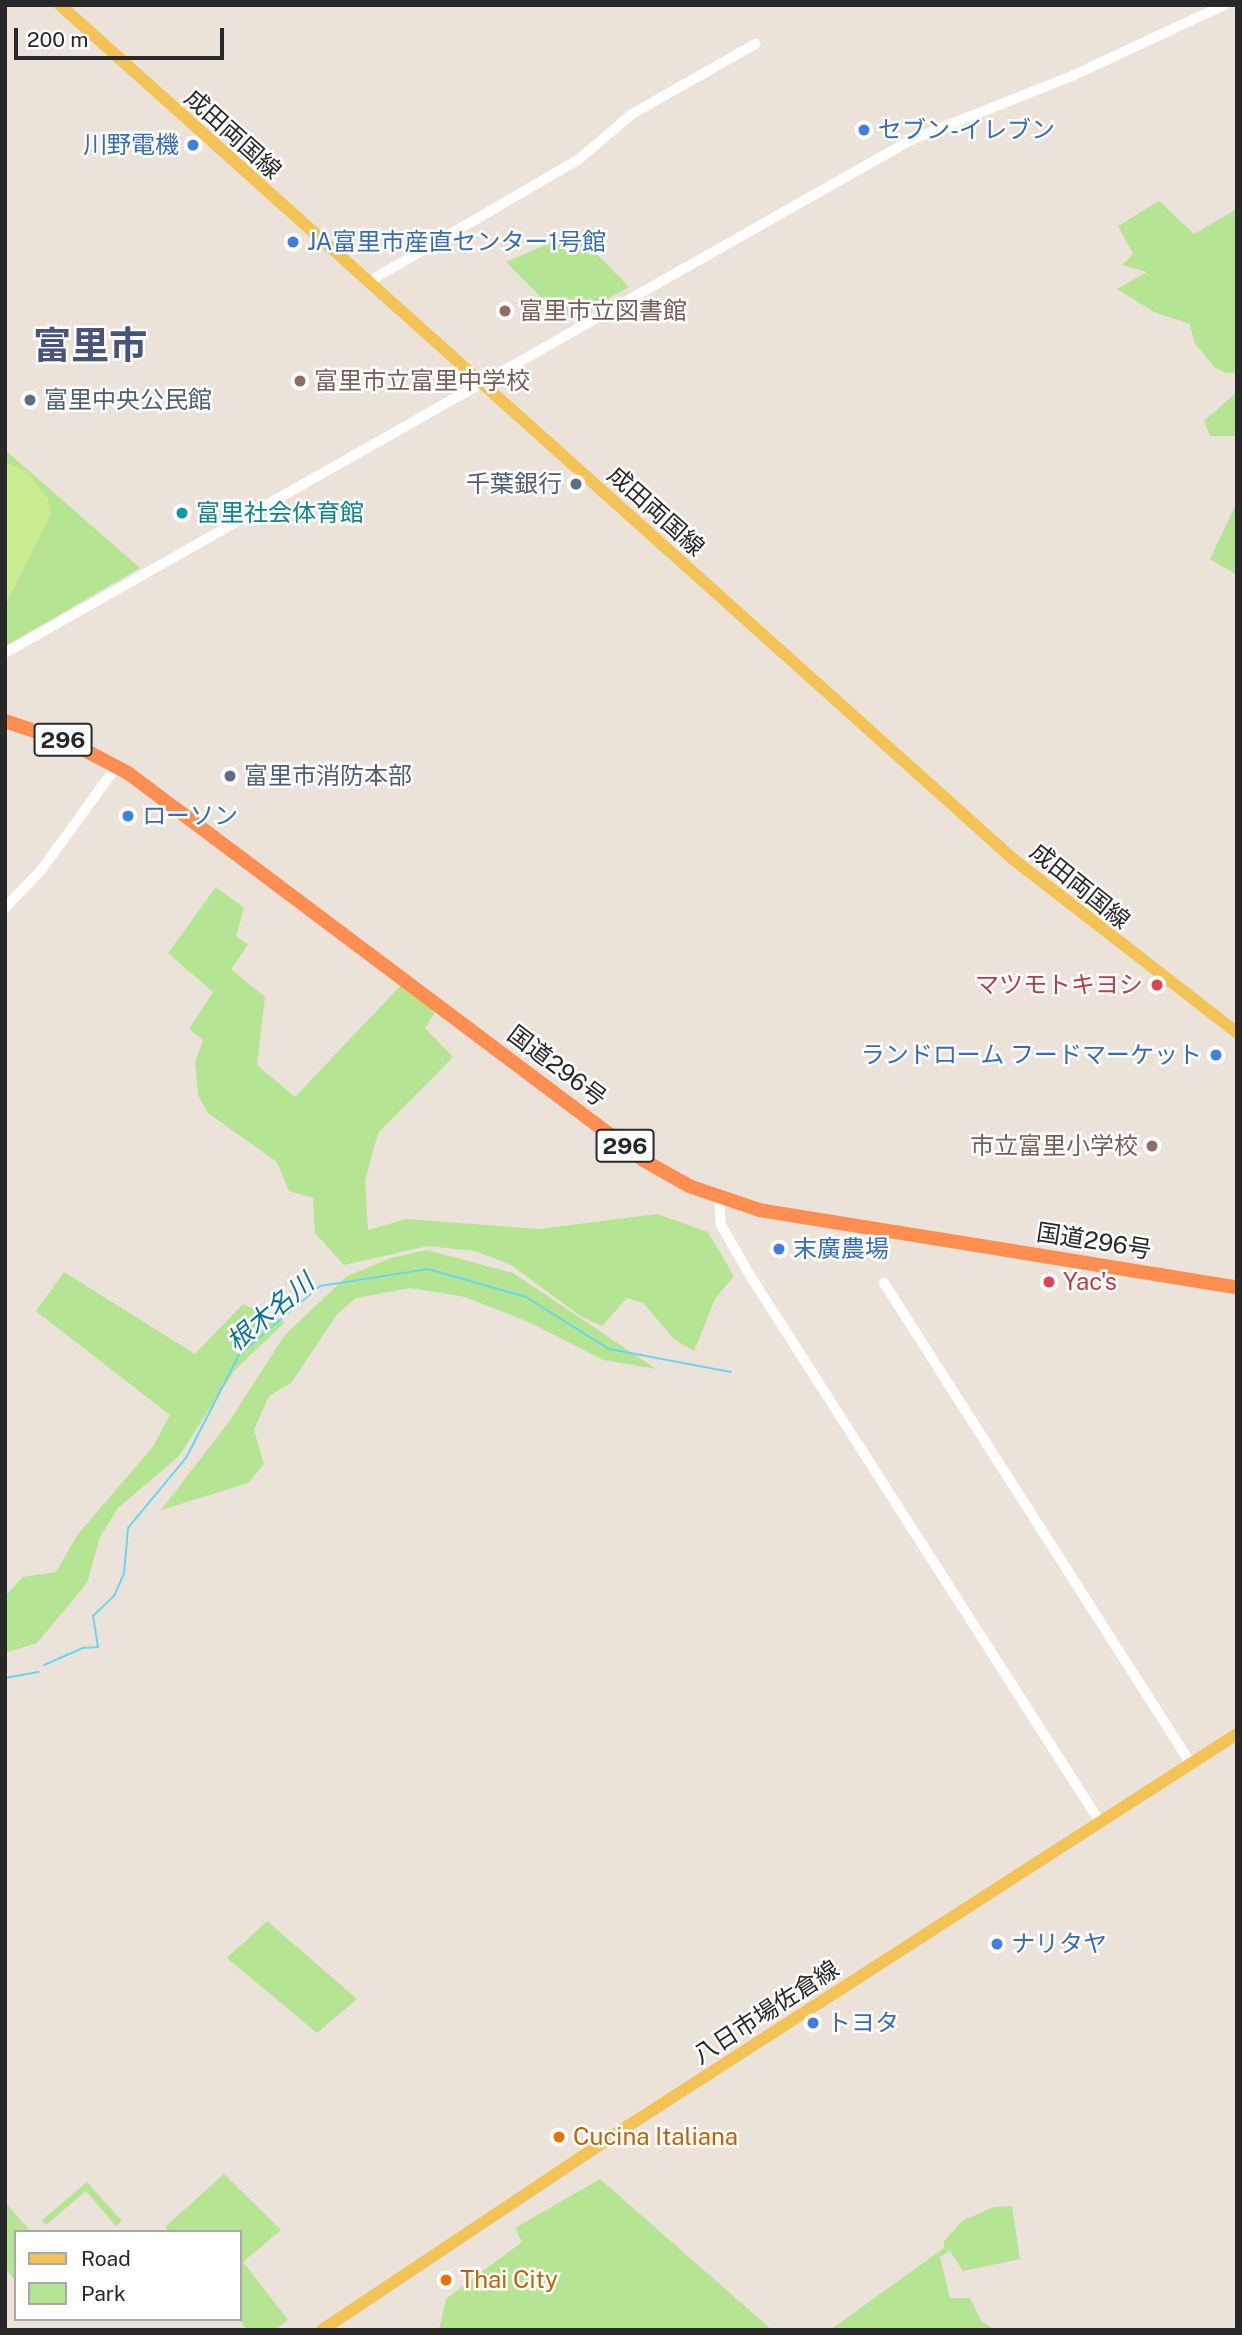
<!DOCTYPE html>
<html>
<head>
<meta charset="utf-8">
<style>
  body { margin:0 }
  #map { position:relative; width:1242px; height:2335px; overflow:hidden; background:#ebe2d9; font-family:"Public Sans","Noto Sans JP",sans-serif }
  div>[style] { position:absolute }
  .green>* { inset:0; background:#b5e493 }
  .pitch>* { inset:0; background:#cbec8e }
  .stream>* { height:2px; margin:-1px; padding:0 1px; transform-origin:1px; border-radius:1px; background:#68d7f1 }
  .minor>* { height:10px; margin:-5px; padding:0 5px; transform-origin:5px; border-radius:5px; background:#fff }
  .major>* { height:12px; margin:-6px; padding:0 6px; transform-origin:6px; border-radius:6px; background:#f4c355 }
  .highway>* { height:14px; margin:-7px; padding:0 7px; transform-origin:7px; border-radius:7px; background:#ff8e50 }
  .dots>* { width:19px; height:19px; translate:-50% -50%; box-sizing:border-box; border:4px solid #fff; border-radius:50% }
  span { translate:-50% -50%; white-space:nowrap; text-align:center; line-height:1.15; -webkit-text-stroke:5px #fff; paint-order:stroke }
  .shield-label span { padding:2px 5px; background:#fff; border:2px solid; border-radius:5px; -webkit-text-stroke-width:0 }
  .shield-label { font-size:23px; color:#282828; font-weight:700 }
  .shop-label { font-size:24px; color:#366cbe }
  .left { translate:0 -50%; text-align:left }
  .right { translate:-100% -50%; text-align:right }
  .street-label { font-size:24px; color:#282828 }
  .education-label { font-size:24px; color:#785e54 }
  .service-label { font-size:24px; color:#4e5e75 }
  .culture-label { font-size:24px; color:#0d838f }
  .health-label { font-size:24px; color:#be3a42 }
  .food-label { font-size:24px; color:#c56008 }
  .water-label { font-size:26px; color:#09749a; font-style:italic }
  .town-label { font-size:38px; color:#485479; font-weight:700 }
  .frame { position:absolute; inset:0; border:7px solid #282828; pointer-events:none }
  .legend { position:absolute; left:14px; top:2230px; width:228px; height:91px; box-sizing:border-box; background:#fff; border:2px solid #a9a9a9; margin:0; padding:9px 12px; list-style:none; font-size:21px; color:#282828 }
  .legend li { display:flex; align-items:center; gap:14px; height:35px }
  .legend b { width:35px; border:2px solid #a9a9a9 }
  .scale { position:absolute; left:14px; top:28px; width:210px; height:32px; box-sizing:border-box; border:4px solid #282828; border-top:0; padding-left:9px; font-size:21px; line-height:24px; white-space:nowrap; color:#282828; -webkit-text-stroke:5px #fff; paint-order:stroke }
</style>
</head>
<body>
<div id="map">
  <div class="green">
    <div style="clip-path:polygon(1159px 201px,1194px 234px,1237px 209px,1237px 372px,1226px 373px,1214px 367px,1194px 342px,1190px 324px,1154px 312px,1117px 289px,1147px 272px,1122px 265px,1133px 254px,1118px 226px)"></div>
    <div style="clip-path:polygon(575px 232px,629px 287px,566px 322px,506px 262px)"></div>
    <div style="clip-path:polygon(1237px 392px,1237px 436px,1210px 436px,1204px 421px)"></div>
    <div style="clip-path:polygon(5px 450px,140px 568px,5px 646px)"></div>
    <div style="clip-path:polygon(1237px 502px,1237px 575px,1210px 559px)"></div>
    <div style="clip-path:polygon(216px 887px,244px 908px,236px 936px,248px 945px,231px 969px,265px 997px,257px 1065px,295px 1097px,401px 985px,437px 1010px,425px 1028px,453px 1057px,378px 1133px,365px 1181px,368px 1230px,406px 1219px,539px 1229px,657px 1214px,708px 1232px,734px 1276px,715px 1299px,694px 1351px,675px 1340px,643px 1303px,627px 1298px,602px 1326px,582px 1317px,511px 1265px,475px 1251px,428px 1246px,344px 1265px,315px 1233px,313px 1198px,289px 1191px,277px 1162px,208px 1113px,198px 1095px,195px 1062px,203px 1040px,189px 1029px,213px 992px,168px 953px)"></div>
    <div style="clip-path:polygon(427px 1250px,513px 1273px,656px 1369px,603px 1360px,529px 1322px,465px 1297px,410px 1288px,356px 1298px,337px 1314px,291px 1383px,269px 1396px,254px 1430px,264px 1464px,248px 1483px,161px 1510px,231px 1419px,284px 1336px,347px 1276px,391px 1258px)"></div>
    <div style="clip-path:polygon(64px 1272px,195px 1354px,243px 1304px,285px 1322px,234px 1371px,179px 1456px,118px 1508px,100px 1537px,87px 1583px,37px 1643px,5px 1653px,5px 1596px,23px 1577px,56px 1572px,78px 1534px,152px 1448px,170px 1415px,36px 1311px)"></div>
    <div style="clip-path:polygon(267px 1921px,357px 1999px,317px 2033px,227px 1958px)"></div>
    <div style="clip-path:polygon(224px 2174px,281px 2230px,243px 2262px,288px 2320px,275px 2330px,247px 2330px,239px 2319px,240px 2232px,169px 2232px,165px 2227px)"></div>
    <div style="clip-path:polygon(600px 2179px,772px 2330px,439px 2330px,446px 2299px,522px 2242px,515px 2228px)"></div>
    <div style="clip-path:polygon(87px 2182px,122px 2221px,116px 2226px,86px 2191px,46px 2225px,42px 2220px)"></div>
    <div style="clip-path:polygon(5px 2202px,31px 2232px,16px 2232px,16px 2281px,5px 2268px)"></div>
    <div style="clip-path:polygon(1012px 2206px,1020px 2259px,963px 2271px,950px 2251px,940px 2257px,950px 2298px,970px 2298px,981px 2321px,995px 2330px,830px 2330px,944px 2248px,944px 2241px,962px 2221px,994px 2207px)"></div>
  </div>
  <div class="pitch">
    <div style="clip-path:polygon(5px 462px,29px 473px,48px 499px,51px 514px,5px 607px)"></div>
  </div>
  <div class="stream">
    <div style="left:44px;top:1665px;width:43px;rotate:-23.6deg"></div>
    <div style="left:83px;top:1648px;width:15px;rotate:-4deg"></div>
    <div style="left:98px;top:1647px;width:31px;rotate:-99deg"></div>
    <div style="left:93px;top:1616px;width:29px;rotate:-44deg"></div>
    <div style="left:114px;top:1596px;width:24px;rotate:-66deg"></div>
    <div style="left:124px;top:1574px;width:46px;rotate:-85deg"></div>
    <div style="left:128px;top:1528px;width:91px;rotate:-50.4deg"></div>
    <div style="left:186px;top:1458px;width:116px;rotate:-62.8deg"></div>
    <div style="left:239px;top:1355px;width:106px;rotate:-40.4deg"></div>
    <div style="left:320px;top:1286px;width:109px;rotate:-8.9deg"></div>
    <div style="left:428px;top:1269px;width:102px;rotate:15.9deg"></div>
    <div style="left:526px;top:1297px;width:98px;rotate:32.1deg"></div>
    <div style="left:609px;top:1349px;width:124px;rotate:10.7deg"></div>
    <div style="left:5px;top:1678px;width:34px;rotate:-10deg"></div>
  </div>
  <div class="minor">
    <div style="left:368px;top:282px;width:244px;rotate:-30.2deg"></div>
    <div style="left:579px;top:159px;width:70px;rotate:-40.3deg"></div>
    <div style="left:632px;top:114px;width:142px;rotate:-29.6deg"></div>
    <div style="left:5px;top:653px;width:1041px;rotate:-29.52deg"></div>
    <div style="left:911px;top:140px;width:175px;rotate:-21.7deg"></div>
    <div style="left:1074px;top:75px;width:166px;rotate:-25deg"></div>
    <div style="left:5px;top:908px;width:54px;rotate:-46.5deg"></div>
    <div style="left:42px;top:869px;width:126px;rotate:-54deg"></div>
    <div style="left:719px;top:1199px;width:26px;rotate:86deg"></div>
    <div style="left:721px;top:1225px;width:60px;rotate:60deg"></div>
    <div style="left:751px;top:1277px;width:647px;rotate:57.37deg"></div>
    <div style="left:884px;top:1283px;width:565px;rotate:57.44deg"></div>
    <div style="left:1188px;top:1759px;width:6px;rotate:18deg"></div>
  </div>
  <div class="major">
    <div style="left:60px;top:5px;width:1280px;rotate:41.86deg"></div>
    <div style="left:1013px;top:859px;width:284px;rotate:37.8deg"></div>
    <div style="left:322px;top:2330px;width:368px;rotate:-33.7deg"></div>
    <div style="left:628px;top:2126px;width:724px;rotate:-32.77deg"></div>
  </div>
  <div class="highway">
    <div style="left:5px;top:721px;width:72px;rotate:18.7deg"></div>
    <div style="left:73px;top:744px;width:62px;rotate:27.8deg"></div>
    <div style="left:128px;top:773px;width:646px;rotate:36.89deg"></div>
    <div style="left:645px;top:1161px;width:51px;rotate:29.6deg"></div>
    <div style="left:689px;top:1186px;width:74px;rotate:18.9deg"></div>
    <div style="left:759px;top:1210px;width:484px;rotate:9.2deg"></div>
  </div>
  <div class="dots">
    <div style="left:864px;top:130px;background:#3f7fe0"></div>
    <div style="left:193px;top:145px;background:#3f7fe0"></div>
    <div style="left:293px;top:242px;background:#3f7fe0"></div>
    <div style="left:505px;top:311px;background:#8d6e63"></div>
    <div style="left:300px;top:381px;background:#8d6e63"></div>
    <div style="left:30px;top:400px;background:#5c6f8a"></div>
    <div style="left:576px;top:484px;background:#5c6f8a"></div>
    <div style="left:182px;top:513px;background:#0f9aa8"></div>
    <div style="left:230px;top:776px;background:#5c6f8a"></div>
    <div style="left:128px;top:816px;background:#3f7fe0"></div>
    <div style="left:1157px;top:985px;background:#e0444e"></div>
    <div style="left:1216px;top:1055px;background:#3f7fe0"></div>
    <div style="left:1152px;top:1146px;background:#8d6e63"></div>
    <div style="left:779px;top:1249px;background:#3f7fe0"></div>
    <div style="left:1049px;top:1282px;background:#e0444e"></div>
    <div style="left:997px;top:1944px;background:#3f7fe0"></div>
    <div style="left:813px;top:2023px;background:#3f7fe0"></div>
    <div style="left:559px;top:2137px;background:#e8710a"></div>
    <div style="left:446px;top:2280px;background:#e8710a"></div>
  </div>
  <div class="shield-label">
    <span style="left:63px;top:740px">296</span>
    <span style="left:625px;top:1146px">296</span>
  </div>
  <div class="shop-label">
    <span class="left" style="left:878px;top:130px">セブン-イレブン</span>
    <span class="right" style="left:179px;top:145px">川野電機</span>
    <span class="left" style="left:307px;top:242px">JA富里市産直センター1号館</span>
    <span class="left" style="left:142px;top:816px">ローソン</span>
    <span class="right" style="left:1202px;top:1055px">ランドローム フードマーケット</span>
    <span class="left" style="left:793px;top:1249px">末廣農場</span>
    <span class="left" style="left:1011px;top:1944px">ナリタヤ</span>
    <span class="left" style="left:827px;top:2023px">トヨタ</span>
  </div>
  <div class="street-label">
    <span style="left:233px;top:134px;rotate:42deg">成田両国線</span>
    <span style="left:656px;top:511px;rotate:42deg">成田両国線</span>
    <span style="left:1080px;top:886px;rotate:39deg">成田両国線</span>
    <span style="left:557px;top:1066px;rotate:37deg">国道296号</span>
    <span style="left:1094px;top:1241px;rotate:9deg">国道296号</span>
    <span style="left:766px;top:2012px;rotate:-33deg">八日市場佐倉線</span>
  </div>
  <div class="education-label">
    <span class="left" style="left:519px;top:311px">富里市立図書館</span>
    <span class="left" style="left:314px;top:381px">富里市立富里中学校</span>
    <span class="right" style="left:1138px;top:1146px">市立富里小学校</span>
  </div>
  <div class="service-label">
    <span class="left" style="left:44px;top:400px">富里中央公民館</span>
    <span class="right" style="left:562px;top:484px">千葉銀行</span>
    <span class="left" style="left:244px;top:776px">富里市消防本部</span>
  </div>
  <div class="culture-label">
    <span class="left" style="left:196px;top:513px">富里社会体育館</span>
  </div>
  <div class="health-label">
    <span class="right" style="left:1143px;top:985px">マツモトキヨシ</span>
    <span class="left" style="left:1063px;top:1282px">Yac's</span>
  </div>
  <div class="food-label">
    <span class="left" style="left:573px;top:2137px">Cucina Italiana</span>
    <span class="left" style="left:460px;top:2280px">Thai City</span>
  </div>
  <div class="water-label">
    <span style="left:270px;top:1312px;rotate:-40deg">根木名川</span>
  </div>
  <div class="town-label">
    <span style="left:90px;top:346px">富里市</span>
  </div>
  <div class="frame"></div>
  <ul class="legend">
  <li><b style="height:9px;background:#f4c355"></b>Road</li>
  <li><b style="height:19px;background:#b5e493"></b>Park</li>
  </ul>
  <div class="scale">200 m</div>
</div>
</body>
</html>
